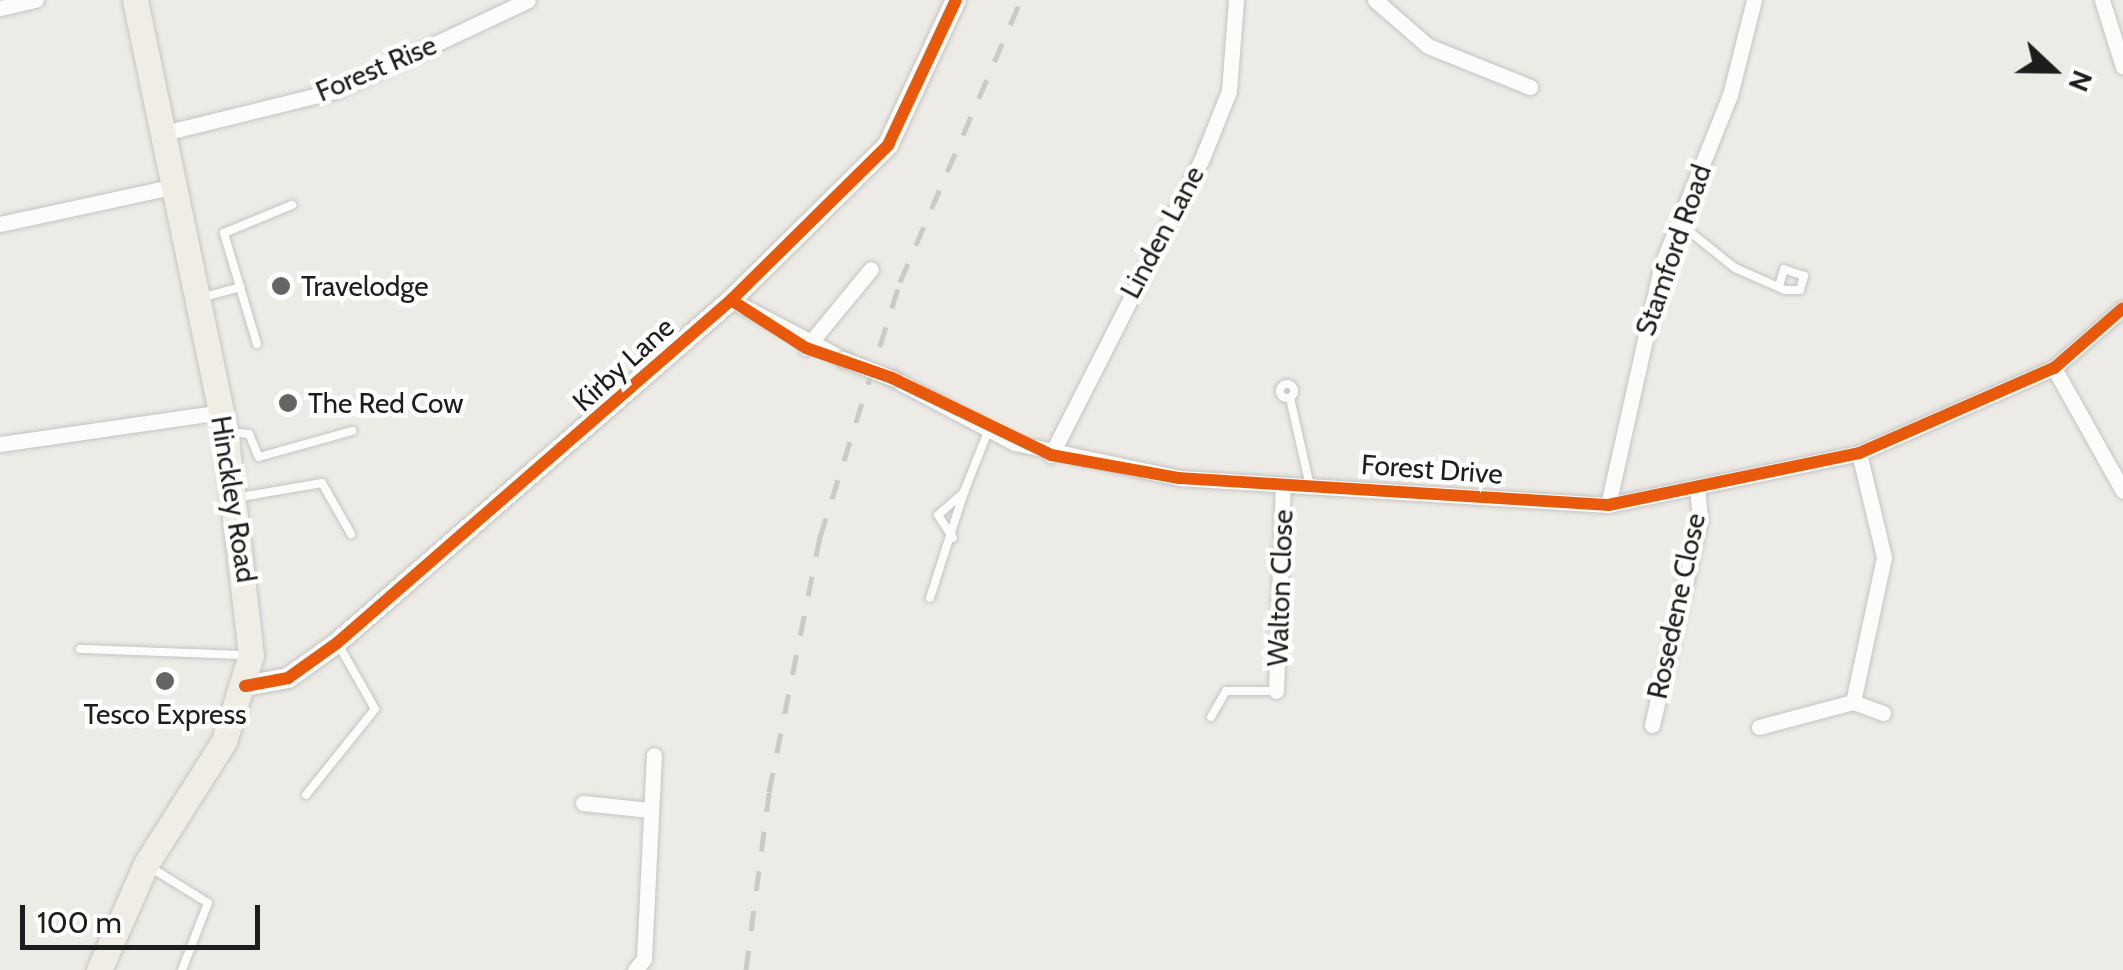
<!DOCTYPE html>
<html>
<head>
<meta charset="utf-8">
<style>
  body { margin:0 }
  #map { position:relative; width:2123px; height:970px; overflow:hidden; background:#ecebe6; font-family:Cabin,sans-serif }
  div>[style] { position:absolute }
  .roads { filter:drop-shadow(0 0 2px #c4c4c2) drop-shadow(0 0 2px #c4c4c2) }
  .service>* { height:8px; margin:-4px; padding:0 4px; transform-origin:4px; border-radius:4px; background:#fcfcfb }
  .service>.ring { margin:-4px; padding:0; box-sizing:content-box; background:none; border:8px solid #fcfcfb; border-radius:50% }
  .minor>* { height:15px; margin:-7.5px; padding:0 7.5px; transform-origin:7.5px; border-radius:7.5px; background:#fcfcfb }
  .tertiary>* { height:20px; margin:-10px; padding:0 10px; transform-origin:10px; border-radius:10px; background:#fcfcfb }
  .primary>* { height:25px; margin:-12.5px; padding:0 12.5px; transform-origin:12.5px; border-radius:12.5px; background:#f0ede4 }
  .rail>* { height:5px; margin-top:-2.5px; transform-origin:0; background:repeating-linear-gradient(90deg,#cacac9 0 20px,transparent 0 40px) }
  .bridges { filter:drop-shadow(0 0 2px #c4c4c2) drop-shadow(0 0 2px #c4c4c2) }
  .minor-bridge>* { height:15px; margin:-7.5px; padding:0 7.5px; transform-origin:7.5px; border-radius:7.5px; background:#fcfcfb }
  .cycleway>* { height:12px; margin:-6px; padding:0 6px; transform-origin:6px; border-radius:6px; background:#e8590c }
  .dots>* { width:28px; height:28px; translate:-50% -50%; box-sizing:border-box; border:5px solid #fff; border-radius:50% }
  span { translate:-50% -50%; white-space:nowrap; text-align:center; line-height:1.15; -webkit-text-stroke:9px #fff; paint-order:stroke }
  .street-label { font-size:28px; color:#1d1d1d }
  .poi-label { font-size:28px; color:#1d1d1d }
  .left { translate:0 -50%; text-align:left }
  .north { position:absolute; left:2003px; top:20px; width:100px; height:100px; -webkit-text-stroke:8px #fff; paint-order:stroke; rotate:112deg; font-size:28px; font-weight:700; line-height:40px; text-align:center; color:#1d1d1d }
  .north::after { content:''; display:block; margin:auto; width:35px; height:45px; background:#1d1d1d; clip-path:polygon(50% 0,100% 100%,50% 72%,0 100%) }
  .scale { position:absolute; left:20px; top:905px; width:240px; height:45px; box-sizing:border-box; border:5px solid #1d1d1d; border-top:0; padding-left:12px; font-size:30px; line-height:35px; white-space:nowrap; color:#1d1d1d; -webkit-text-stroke:8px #fff; paint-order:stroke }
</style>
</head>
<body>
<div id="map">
  <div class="roads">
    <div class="service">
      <div style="left:1679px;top:223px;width:72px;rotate:38.8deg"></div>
      <div style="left:1735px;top:268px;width:55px;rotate:23.7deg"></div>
      <div style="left:1785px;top:290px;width:15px"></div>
      <div style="left:1800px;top:290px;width:15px;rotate:-74deg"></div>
      <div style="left:1804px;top:276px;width:21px;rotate:-161deg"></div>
      <div style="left:1784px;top:269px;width:19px;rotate:106deg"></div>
      <div style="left:200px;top:298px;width:42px;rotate:-15deg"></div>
      <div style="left:257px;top:344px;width:116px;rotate:-106.6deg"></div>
      <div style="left:224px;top:233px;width:74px;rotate:-22.4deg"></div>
      <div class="ring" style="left:1280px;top:384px;width:6px;height:6px"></div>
      <div style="left:1290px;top:398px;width:90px;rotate:77.2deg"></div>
      <div style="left:230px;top:432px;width:19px;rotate:6deg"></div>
      <div style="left:249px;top:434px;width:25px;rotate:67deg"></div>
      <div style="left:259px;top:457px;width:97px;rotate:-15.6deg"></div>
      <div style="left:235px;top:498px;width:88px;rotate:-9.8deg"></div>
      <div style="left:322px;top:483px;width:59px;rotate:60.4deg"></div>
      <div style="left:953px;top:538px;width:27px;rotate:-123deg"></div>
      <div style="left:938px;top:515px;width:35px;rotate:-41deg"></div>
      <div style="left:964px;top:492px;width:68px;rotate:-68.4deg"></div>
      <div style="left:930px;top:598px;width:111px;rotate:-72.2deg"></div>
      <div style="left:80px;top:649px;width:165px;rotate:2.1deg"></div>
      <div style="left:1211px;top:717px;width:30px;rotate:-60deg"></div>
      <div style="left:1226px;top:691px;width:50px"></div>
      <div style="left:306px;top:795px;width:110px;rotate:-51.3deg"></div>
      <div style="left:375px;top:709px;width:75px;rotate:-119.6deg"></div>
      <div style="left:150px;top:867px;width:68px;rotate:31.8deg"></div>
      <div style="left:208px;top:903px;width:72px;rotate:111.2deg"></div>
    </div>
    <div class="minor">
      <div style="left:1375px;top:0;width:70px;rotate:41deg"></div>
      <div style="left:1428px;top:46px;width:110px;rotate:21.9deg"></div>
      <div style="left:2102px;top:0;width:70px;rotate:72.6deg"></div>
      <div style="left:0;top:8px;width:37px;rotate:-13deg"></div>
      <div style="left:160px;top:134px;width:180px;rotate:-13.8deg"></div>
      <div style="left:335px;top:91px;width:213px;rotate:-25.2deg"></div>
      <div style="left:0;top:224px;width:175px;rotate:-12.2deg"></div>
      <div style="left:731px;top:300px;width:127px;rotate:27.8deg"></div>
      <div style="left:806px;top:348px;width:102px;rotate:-50.6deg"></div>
      <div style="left:2054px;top:368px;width:141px;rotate:60.7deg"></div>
      <div style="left:892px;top:378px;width:139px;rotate:27.9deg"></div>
      <div style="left:1015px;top:443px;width:168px;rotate:12deg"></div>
      <div style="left:1179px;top:478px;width:430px;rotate:3.6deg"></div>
      <div style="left:1608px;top:505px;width:256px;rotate:-11.7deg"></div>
      <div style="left:1859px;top:453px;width:213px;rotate:-23.6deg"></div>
      <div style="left:2054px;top:368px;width:91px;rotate:-41deg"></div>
      <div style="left:0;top:444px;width:223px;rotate:-8.2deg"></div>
      <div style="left:1051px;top:455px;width:330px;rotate:-63deg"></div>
      <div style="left:1201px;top:161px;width:75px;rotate:-68.2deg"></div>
      <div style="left:1229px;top:91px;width:91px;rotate:-85.6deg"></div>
      <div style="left:1608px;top:505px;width:247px;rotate:-77.4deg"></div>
      <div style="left:1662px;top:264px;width:182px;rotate:-68.1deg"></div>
      <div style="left:1730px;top:95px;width:98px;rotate:-75.8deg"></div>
      <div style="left:1276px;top:691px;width:206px;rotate:-88.1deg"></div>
      <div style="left:1853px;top:702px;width:32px;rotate:20deg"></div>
      <div style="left:1652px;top:725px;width:211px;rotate:-76.8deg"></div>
      <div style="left:1700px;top:520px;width:33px;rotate:-95deg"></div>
      <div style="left:1759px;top:727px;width:97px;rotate:-14.9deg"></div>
      <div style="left:1853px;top:702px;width:148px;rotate:-77.9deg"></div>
      <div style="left:1884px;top:557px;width:107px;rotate:-103.5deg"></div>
      <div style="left:583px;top:803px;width:67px;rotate:6deg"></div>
      <div style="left:635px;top:970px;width:14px;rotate:-51deg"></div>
      <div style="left:644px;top:959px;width:204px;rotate:-87.2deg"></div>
    </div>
    <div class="tertiary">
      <div style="left:245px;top:686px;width:44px;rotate:-10.5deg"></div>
      <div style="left:288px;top:678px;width:60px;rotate:-35.5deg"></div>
      <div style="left:337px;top:643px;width:522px;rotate:-41.04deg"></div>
      <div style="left:731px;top:300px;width:221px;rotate:-44.6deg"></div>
      <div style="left:888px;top:145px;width:160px;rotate:-64.9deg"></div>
    </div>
    <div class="primary">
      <div style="left:99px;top:970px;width:116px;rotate:-66.1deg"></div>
      <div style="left:146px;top:864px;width:146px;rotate:-57.6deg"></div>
      <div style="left:224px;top:741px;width:90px;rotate:-72.6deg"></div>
      <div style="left:251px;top:655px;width:226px;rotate:-96.6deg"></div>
      <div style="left:225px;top:431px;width:440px;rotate:-101.8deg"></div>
    </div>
  </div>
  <div class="rail">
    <div style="left:746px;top:970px;width:179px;rotate:-82.6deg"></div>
    <div style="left:769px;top:792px;width:260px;rotate:-78.7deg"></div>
    <div style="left:820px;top:537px;width:267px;rotate:-72.6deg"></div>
    <div style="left:900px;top:282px;width:307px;rotate:-66.8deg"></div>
  </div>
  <div class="bridges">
    <div class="minor-bridge">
      <div style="left:843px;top:359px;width:53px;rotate:21.2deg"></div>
    </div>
  </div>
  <div class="cycleway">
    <div style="left:731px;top:300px;width:89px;rotate:32.6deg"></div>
    <div style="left:806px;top:348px;width:91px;rotate:19.2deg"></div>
    <div style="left:892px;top:378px;width:177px;rotate:25.8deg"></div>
    <div style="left:1051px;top:455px;width:130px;rotate:10.2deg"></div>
    <div style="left:1179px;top:478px;width:430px;rotate:3.6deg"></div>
    <div style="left:1608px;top:505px;width:256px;rotate:-11.7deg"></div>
    <div style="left:1859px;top:453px;width:213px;rotate:-23.6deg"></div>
    <div style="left:2054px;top:368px;width:91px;rotate:-41deg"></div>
    <div style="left:245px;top:686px;width:44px;rotate:-10.5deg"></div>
    <div style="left:288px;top:678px;width:60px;rotate:-35.5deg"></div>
    <div style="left:337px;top:643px;width:522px;rotate:-41.04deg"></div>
    <div style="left:731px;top:300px;width:221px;rotate:-44.6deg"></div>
    <div style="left:888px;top:145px;width:160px;rotate:-64.9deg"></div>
  </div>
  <div class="dots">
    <div style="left:281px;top:286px;background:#656563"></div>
    <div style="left:288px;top:403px;background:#656563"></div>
    <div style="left:165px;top:681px;background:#656563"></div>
  </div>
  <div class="street-label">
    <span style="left:376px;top:68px;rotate:-23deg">Forest Rise</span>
    <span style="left:1162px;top:232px;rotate:-62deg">Linden Lane</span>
    <span style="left:1673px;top:250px;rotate:-71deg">Stamford Road</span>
    <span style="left:623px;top:364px;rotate:-42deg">Kirby Lane</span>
    <span style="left:1432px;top:469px;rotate:4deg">Forest Drive</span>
    <span style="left:234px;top:499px;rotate:81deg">Hinckley Road</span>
    <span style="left:1280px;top:588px;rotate:-88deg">Walton Close</span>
    <span style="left:1676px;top:606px;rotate:-78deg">Rosedene Close</span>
  </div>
  <div class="poi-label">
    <span class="left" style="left:301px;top:286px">Travelodge</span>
    <span class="left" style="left:308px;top:403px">The Red Cow</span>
    <span style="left:165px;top:714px">Tesco Express</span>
  </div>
  <div class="north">N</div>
  <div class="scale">100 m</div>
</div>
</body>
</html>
